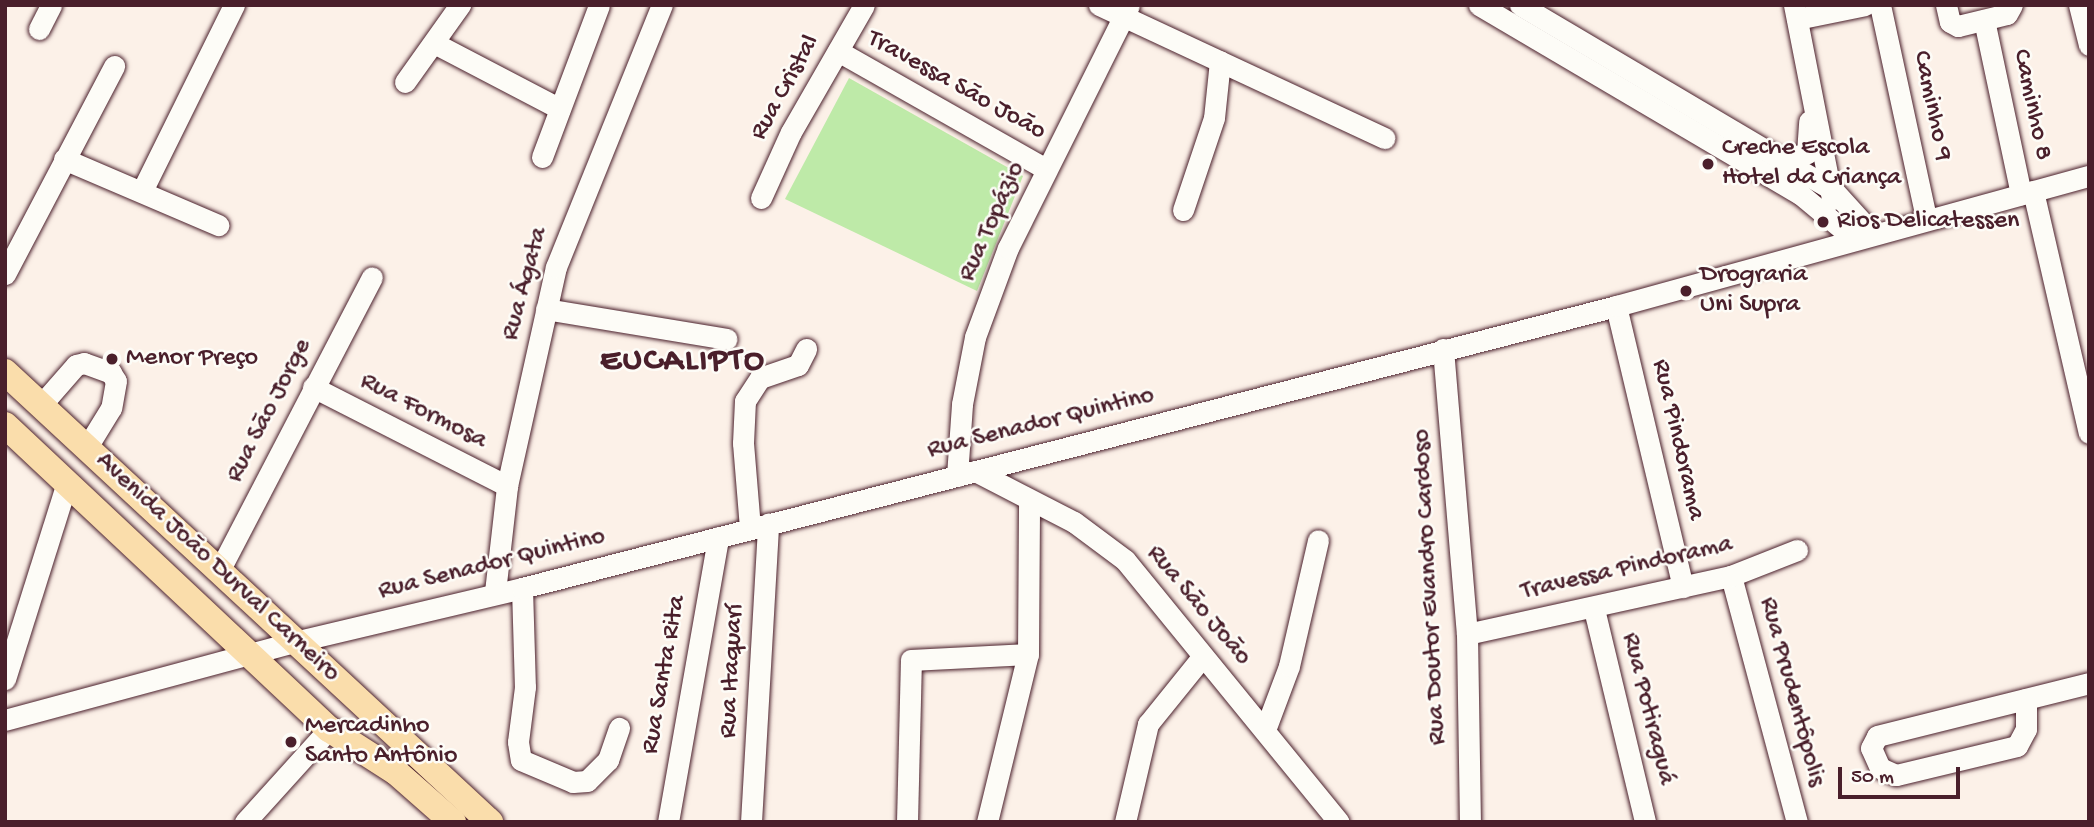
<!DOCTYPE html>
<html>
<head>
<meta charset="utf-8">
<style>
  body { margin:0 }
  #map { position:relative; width:2094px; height:827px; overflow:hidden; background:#fcf1e8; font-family:"Gochi Hand",sans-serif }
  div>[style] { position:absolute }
  .green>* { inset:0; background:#beeaa8 }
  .roads { filter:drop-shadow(0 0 2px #4a1f2b) drop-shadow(0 0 2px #4a1f2b) }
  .minor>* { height:21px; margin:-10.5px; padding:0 10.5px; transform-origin:10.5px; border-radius:10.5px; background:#fdfcf7 }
  .major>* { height:26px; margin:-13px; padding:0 13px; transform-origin:13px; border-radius:13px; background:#faddab }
  .dots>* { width:19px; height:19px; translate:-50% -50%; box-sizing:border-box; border:4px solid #fdfcf7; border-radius:50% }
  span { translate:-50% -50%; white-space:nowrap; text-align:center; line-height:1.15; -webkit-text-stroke:5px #fdfcf7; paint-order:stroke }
  .street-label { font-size:26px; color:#4a1f2b }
  .poi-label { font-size:26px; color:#4a1f2b }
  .left { translate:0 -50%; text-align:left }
  .district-label { font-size:33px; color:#4a1f2b; font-weight:700; letter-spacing:2px }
  .frame { position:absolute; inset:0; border:7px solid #4a1f2b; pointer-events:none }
  .scale { position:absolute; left:1838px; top:767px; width:122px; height:32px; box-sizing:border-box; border:4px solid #4a1f2b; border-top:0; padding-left:9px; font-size:21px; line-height:24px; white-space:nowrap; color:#4a1f2b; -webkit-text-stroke:5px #fdfcf7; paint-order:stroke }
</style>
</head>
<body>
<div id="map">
  <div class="green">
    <div style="clip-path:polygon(849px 78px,1023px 176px,977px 291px,785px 199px)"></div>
  </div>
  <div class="roads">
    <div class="minor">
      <div style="left:1099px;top:5px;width:315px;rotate:25deg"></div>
      <div style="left:1479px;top:5px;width:373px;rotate:30.5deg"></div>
      <div style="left:1800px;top:194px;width:69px;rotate:39.7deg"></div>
      <div style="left:1520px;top:5px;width:364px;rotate:30.6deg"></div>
      <div style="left:1833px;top:190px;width:58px;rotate:47.8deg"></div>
      <div style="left:1794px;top:5px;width:198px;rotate:78.9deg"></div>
      <div style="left:1880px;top:5px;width:218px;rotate:77.8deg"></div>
      <div style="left:1946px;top:5px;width:17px;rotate:77deg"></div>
      <div style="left:1950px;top:22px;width:9px;rotate:27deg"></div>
      <div style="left:1958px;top:26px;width:50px;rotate:-13.8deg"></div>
      <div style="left:2007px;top:14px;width:10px;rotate:-61deg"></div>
      <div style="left:2079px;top:5px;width:41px;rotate:76deg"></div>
      <div style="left:1797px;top:19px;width:69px;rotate:-11.6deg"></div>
      <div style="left:1984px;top:20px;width:178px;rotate:78deg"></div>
      <div style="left:39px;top:29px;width:27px;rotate:-63deg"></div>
      <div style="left:434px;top:43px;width:142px;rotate:27.6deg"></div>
      <div style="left:838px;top:51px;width:239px;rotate:29.6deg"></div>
      <div style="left:405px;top:82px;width:95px;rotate:-54.5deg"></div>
      <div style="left:542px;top:157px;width:162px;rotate:-69.4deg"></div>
      <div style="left:64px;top:159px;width:168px;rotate:23.2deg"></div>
      <div style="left:1783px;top:160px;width:25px;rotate:-16deg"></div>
      <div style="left:1807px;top:153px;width:32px;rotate:-86deg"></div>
      <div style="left:142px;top:191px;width:208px;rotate:-63.7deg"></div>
      <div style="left:2033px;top:191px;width:248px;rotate:77deg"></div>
      <div style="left:761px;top:198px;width:72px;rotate:-65.6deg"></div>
      <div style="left:791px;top:132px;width:146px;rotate:-60.1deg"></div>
      <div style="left:1183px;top:210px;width:97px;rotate:-71.4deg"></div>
      <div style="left:1214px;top:118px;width:57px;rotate:-84deg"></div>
      <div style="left:5px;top:274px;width:235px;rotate:-62.3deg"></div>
      <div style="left:1616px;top:306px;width:289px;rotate:76.6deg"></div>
      <div style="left:546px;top:309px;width:183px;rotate:9.4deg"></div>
      <div style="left:1443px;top:349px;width:286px;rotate:85.2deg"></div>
      <div style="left:1467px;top:634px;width:188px;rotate:89.1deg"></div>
      <div style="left:313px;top:387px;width:218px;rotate:27deg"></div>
      <div style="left:41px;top:405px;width:53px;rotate:-48.8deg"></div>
      <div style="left:76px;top:365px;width:8px;rotate:-14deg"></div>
      <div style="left:84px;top:363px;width:29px;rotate:20deg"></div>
      <div style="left:111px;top:373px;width:9px;rotate:58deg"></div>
      <div style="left:116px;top:381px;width:27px;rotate:100deg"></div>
      <div style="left:111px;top:408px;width:46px;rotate:121.6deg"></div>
      <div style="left:975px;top:471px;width:111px;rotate:27.3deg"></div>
      <div style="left:1074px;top:522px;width:64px;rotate:36.7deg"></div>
      <div style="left:1125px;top:560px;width:338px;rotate:50.8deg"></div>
      <div style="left:957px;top:476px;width:72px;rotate:-86deg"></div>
      <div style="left:962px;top:404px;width:68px;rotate:-79deg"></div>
      <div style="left:975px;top:337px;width:95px;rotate:-69.7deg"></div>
      <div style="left:1008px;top:248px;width:271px;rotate:-63.5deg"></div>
      <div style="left:750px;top:528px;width:85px;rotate:-94.7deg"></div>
      <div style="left:743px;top:443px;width:42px;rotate:-87.3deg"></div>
      <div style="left:745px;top:401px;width:27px;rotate:-57deg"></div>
      <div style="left:760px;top:378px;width:40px;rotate:-18.9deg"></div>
      <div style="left:798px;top:365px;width:18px;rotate:-63deg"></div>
      <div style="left:219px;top:571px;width:331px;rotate:-62.5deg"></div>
      <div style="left:1731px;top:576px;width:255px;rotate:75deg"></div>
      <div style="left:522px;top:588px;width:99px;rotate:88.3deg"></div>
      <div style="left:525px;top:687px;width:55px;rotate:97.3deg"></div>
      <div style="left:518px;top:742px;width:18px;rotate:81deg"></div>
      <div style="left:521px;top:760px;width:56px;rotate:22.9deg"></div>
      <div style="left:573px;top:782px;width:14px;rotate:-4deg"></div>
      <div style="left:587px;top:781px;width:30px;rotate:-45deg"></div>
      <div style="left:608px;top:760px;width:34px;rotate:-71deg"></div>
      <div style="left:495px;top:592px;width:107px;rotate:-83.5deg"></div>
      <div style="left:507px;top:486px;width:224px;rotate:-77.4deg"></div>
      <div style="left:556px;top:267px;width:283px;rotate:-68deg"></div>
      <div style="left:1594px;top:609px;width:219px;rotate:76.5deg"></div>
      <div style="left:1467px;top:634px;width:270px;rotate:-12.4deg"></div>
      <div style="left:1731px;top:576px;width:71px;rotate:-21.5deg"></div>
      <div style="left:5px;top:679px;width:207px;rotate:-72.5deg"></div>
      <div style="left:2026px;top:699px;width:30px;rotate:90deg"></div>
      <div style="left:2026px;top:729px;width:19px;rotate:118deg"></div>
      <div style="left:2017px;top:746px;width:124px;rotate:166.5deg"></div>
      <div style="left:1896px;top:775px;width:17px;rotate:-156deg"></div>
      <div style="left:1880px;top:768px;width:22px;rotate:-114deg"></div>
      <div style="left:1871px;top:748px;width:13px;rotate:-63deg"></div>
      <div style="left:1877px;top:736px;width:219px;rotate:-14deg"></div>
      <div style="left:5px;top:720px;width:299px;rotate:-15.1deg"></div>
      <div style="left:294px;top:642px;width:234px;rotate:-13.3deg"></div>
      <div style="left:522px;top:588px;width:1130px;rotate:-14.45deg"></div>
      <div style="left:1616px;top:306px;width:491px;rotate:-15.4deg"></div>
      <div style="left:1265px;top:730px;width:68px;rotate:-69.4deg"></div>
      <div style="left:1289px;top:666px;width:129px;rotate:-77deg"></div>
      <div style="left:245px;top:822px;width:125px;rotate:-47.9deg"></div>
      <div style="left:668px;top:822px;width:289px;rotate:-80deg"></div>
      <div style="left:751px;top:822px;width:299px;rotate:-86.7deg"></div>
      <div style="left:907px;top:822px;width:162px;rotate:-88.6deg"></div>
      <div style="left:911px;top:660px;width:117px;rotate:-2.9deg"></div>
      <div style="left:987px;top:822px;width:173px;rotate:-76.3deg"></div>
      <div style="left:1028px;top:654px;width:153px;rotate:-89.6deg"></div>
      <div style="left:1125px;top:822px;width:101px;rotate:-76.8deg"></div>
      <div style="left:1148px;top:724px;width:86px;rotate:-51.1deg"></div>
    </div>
    <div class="major">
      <div style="left:5px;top:372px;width:662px;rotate:42.86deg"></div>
      <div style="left:5px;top:425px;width:444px;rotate:43.2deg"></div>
      <div style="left:329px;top:729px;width:80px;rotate:32.7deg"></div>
      <div style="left:396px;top:772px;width:76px;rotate:41.3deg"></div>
    </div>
  </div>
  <div class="dots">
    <div style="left:1708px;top:164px;background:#4a1f2b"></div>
    <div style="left:1823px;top:222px;background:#4a1f2b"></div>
    <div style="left:1686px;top:291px;background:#4a1f2b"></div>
    <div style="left:112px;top:359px;background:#4a1f2b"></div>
    <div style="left:291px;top:742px;background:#4a1f2b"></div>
  </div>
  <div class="street-label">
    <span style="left:956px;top:86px;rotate:29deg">Travessa São João</span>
    <span style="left:786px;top:88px;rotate:-61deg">Rua Cristal</span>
    <span style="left:2031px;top:105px;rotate:78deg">Caminho 8</span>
    <span style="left:1931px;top:106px;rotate:78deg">Caminho 9</span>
    <span style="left:993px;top:222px;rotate:-66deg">Rua Topázio</span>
    <span style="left:526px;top:284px;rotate:-75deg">Rua Ágata</span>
    <span style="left:270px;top:411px;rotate:-63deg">Rua São Jorge</span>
    <span style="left:423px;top:412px;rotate:27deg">Rua Formosa</span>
    <span style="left:1041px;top:424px;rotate:-14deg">Rua Senador Quintino</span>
    <span style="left:1677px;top:440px;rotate:77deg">Rua Pindorama</span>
    <span style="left:492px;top:565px;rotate:-14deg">Rua Senador Quintino</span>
    <span style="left:217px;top:568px;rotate:43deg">Avenida João Durval Carneiro</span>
    <span style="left:1627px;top:569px;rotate:-13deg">Travessa Pindorama</span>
    <span style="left:1431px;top:587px;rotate:-93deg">Rua Doutor Evandro Cardoso</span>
    <span style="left:1198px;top:606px;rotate:50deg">Rua São João</span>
    <span style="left:733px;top:671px;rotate:-87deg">Rua Itaquarí</span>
    <span style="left:665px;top:675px;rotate:-80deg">Rua Santa Rita</span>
    <span style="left:1791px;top:692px;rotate:75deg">Rua Prudentôpolis</span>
    <span style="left:1647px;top:709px;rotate:76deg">Rua Potiraguá</span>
  </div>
  <div class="poi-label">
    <span class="left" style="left:1722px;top:164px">Creche Escola<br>Hotel da Criança</span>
    <span class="left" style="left:1837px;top:222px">Rios Delicatessen</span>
    <span class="left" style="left:1700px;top:291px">Drograria<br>Uni Supra</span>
    <span class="left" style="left:126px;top:359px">Menor Preço</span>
    <span class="left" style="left:305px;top:742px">Mercadinho<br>Santo Antônio</span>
  </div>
  <div class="district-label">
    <span style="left:683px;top:363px">EUCALIPTO</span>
  </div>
  <div class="frame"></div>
  <div class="scale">50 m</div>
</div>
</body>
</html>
